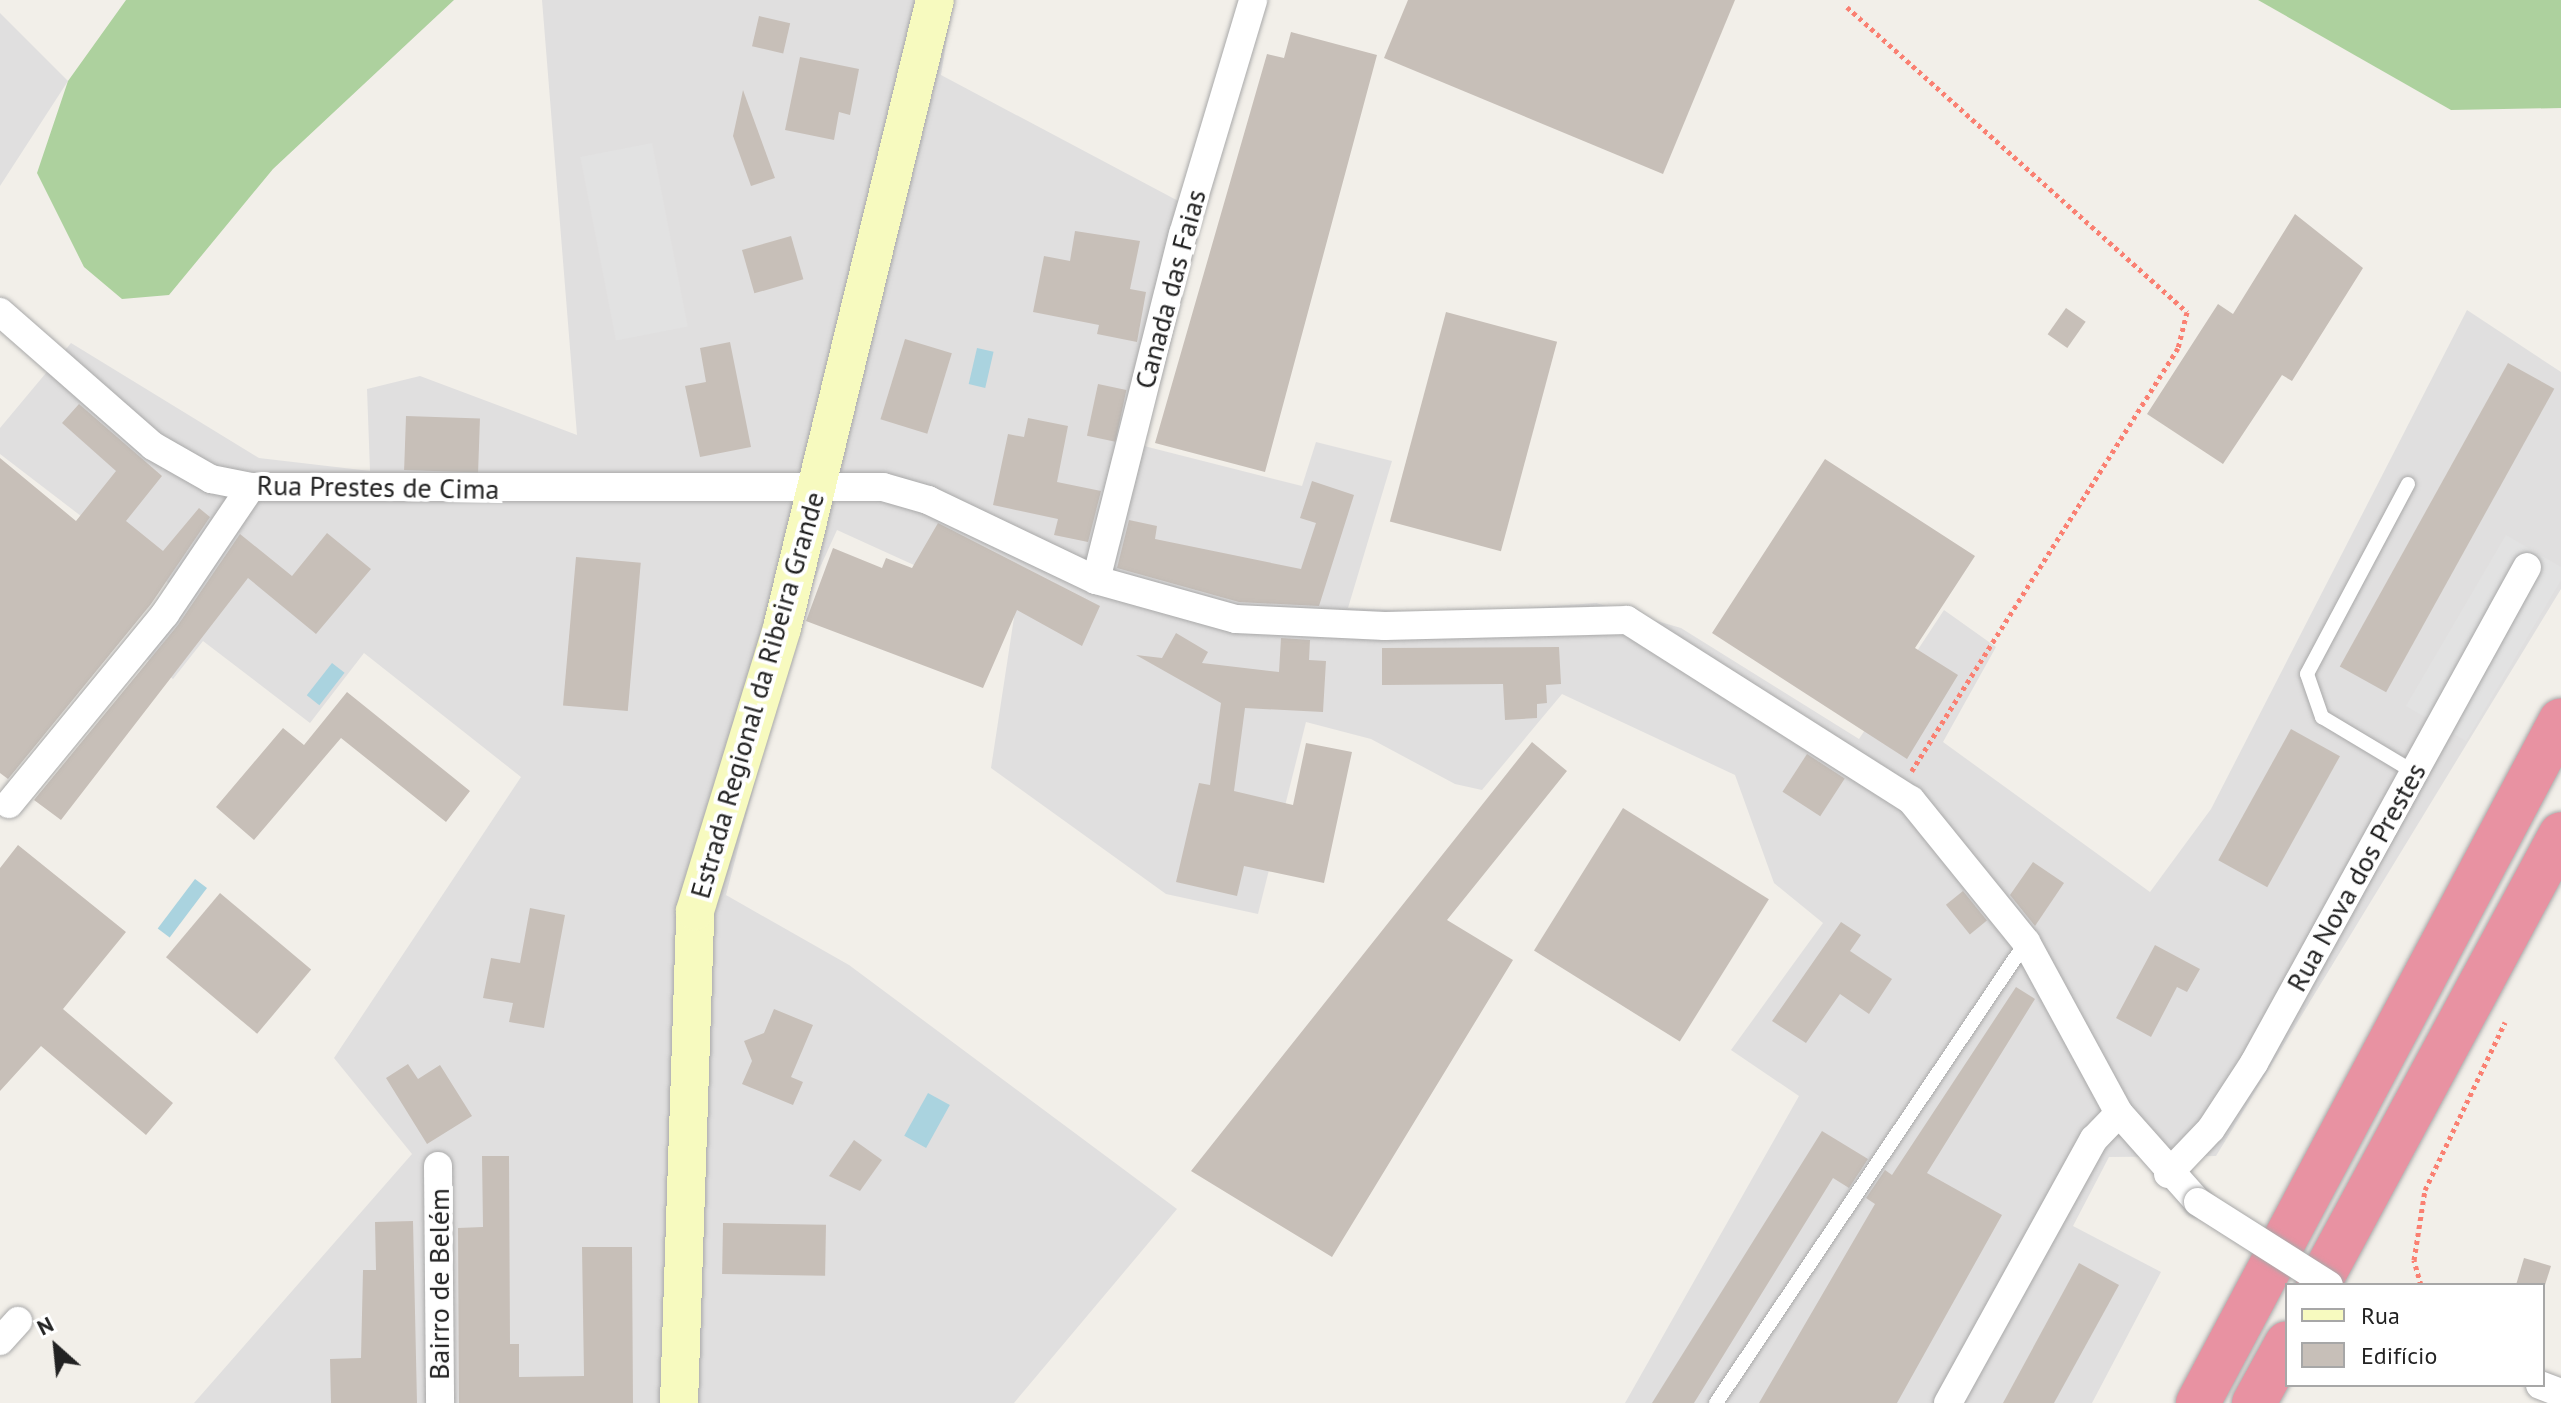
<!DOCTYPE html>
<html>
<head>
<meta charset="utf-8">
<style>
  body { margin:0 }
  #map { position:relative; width:2561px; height:1403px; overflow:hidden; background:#f2efe9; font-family:"PT Sans",sans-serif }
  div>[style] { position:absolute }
  .residential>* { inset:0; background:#e0dfdf }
  .forest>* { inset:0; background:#add19e }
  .parking>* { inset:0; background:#e2e2e2; transform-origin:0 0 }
  .water>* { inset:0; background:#aad3df; transform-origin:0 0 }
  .building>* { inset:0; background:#c7bfb8; transform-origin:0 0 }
  .path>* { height:5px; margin-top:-2.5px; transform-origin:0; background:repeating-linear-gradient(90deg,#fa8072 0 4px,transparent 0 8px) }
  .roads { filter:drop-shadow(0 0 2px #a9a9a9) drop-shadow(0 0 2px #a9a9a9) }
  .lane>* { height:14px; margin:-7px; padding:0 7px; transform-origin:7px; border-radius:7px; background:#fff }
  .street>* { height:28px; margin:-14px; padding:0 14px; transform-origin:14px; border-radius:14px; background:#fff }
  .secondary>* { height:38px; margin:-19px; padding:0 19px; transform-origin:19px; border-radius:19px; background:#f7fabf }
  .highway>* { height:44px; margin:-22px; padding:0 22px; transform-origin:22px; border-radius:22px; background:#e892a2 }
  .bridges { filter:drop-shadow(0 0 2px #a9a9a9) drop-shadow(0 0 2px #a9a9a9) }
  .street-bridge>* { height:28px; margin:-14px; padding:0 14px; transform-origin:14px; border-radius:14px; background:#fff }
  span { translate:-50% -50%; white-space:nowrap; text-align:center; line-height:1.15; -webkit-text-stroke:8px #fff; paint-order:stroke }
  .street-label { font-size:28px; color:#222 }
  .legend { position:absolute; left:2285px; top:1283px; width:260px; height:104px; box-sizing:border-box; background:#fff; border:2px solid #a7a7a7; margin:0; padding:10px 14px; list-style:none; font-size:24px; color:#222 }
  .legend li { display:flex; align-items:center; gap:16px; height:40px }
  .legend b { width:40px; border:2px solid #a7a7a7 }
  .north { position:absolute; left:16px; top:1307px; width:80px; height:80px; -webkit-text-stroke:6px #fff; paint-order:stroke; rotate:333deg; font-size:22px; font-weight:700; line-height:32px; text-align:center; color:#222 }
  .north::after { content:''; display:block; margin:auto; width:28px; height:36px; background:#222; clip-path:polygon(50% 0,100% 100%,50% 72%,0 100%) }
</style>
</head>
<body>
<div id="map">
  <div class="residential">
    <div style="clip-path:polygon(542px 0,953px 0,941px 75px,1199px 212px,1144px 446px,1302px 486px,1316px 442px,1392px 461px,1348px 608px,1459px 613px,1596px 603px,1681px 628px,1859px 739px,1944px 610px,1996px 647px,1943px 742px,2150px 892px,2211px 809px,2467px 310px,2561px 372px,2561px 589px,2216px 1156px,2109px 1157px,2073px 1226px,2161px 1272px,2092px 1403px,1625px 1403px,1799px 1096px,1731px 1050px,1823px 923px,1774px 883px,1735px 775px,1562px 694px,1482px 790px,1455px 784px,1371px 739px,1306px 722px,1258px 914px,1166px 894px,991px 768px,1015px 611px,837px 530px,798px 616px,726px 895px,849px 965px,1177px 1209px,1014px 1403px,194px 1403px,412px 1154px,334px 1058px,521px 777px,364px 653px,310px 723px,203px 641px,173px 679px,126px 643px,171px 585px,0 454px,0 428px,71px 343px,259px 458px,370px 471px,367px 389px,420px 376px,577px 435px)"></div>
    <div style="clip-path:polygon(0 13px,68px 81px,0 186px)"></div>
  </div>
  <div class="forest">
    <div style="clip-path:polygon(126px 0,454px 0,273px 169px,169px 295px,122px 299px,84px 267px,37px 173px,68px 81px)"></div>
    <div style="clip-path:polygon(2258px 0,2561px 0,2561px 108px,2451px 110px)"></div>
  </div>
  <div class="parking">
    <div style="left:652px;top:143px;width:187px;height:73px;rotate:79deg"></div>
    <div style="clip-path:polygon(2506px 535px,2561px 567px,2561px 580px,2466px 741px,2406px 706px)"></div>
  </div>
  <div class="water">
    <div style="left:977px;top:348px;width:17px;height:37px;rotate:13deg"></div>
    <div style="left:332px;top:663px;width:16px;height:41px;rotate:38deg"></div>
    <div style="left:195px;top:879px;width:15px;height:62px;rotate:37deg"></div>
    <div style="left:928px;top:1093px;width:25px;height:49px;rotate:29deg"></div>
  </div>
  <div class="building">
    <div style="clip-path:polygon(1408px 0,1735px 0,1663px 174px,1384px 58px)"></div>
    <div style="left:759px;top:16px;width:32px;height:31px;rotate:13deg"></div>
    <div style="clip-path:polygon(1291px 32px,1377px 55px,1265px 472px,1155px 443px,1267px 54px,1284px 58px)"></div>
    <div style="clip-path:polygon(800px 57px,859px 69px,850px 115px,839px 112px,834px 140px,785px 130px)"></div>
    <div style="clip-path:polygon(743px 90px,775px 178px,751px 186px,733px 136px)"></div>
    <div style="clip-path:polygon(2295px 214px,2363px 268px,2292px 381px,2282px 375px,2223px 464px,2147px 414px,2218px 304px,2233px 314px)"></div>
    <div style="clip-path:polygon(1075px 231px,1140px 241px,1130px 289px,1146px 292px,1137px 342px,1097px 334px,1099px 325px,1033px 312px,1044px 256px,1070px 261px)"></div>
    <div style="left:791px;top:236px;width:45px;height:51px;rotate:74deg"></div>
    <div style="left:2066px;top:308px;width:24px;height:32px;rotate:35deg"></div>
    <div style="left:1446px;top:312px;width:115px;height:217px;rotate:15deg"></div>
    <div style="left:905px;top:339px;width:49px;height:84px;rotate:17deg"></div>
    <div style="clip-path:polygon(730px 342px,751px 447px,700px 457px,685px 386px,706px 382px,700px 348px)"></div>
    <div style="left:2508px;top:363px;width:53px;height:347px;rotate:29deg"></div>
    <div style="left:1098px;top:384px;width:29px;height:53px;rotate:12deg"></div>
    <div style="clip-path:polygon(79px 404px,162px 476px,126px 521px,163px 551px,199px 508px,210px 517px,151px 604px,8px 779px,0 773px,0 458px,76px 521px,116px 471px,62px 423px)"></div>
    <div style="left:406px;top:416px;width:74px;height:54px;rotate:2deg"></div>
    <div style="clip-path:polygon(1028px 418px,1068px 426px,1057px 482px,1101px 491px,1088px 542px,1054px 535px,1058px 519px,993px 505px,1008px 434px,1024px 437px)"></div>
    <div style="clip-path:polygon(1825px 459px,1975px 556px,1915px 648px,1958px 675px,1907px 759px,1712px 633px)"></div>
    <div style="clip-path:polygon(1312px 481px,1354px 495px,1319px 606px,1239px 602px,1117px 568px,1129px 520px,1157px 526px,1155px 539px,1301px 569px,1316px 523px,1300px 518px)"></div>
    <div style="clip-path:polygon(938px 523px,1100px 606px,1082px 646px,1017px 610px,983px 688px,806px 621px,833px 548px,882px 568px,886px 558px,912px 568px)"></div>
    <div style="clip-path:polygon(327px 533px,371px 569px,316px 634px,248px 578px,61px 820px,34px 800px,178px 625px,240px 534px,292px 576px)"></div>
    <div style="left:576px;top:557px;width:65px;height:149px;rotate:5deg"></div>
    <div style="clip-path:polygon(1176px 633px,1208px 652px,1202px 663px,1279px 672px,1281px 638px,1310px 640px,1309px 660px,1326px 661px,1323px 712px,1245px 708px,1234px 791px,1293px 805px,1306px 743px,1352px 752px,1324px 883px,1244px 866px,1237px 896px,1176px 882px,1199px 783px,1210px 785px,1221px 703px,1136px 655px,1162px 658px)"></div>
    <div style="clip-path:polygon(1559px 647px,1561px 684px,1546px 685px,1547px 703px,1537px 704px,1537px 718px,1505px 720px,1503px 684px,1382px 685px,1382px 648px)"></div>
    <div style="clip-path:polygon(347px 692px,470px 791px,446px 822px,341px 738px,254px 840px,216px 807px,283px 728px,304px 745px)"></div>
    <div style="left:2291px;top:729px;width:56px;height:150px;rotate:29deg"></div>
    <div style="clip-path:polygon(1532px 742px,1567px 771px,1447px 920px,1513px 960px,1332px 1257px,1191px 1171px)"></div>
    <div style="left:1807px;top:754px;width:45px;height:45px;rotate:33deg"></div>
    <div style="left:1623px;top:808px;width:172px;height:168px;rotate:32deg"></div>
    <div style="clip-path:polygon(18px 845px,126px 932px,63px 1009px,173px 1103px,146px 1135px,41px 1046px,0 1091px,0 868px)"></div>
    <div style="clip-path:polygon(2033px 862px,2064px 883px,2035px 926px,2010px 895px)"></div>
    <div style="left:1963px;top:891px;width:38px;height:22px;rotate:51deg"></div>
    <div style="left:220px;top:893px;width:119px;height:84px;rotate:40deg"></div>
    <div style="clip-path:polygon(530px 908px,565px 915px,544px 1028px,509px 1022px,513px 1003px,483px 998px,491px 958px,520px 963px)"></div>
    <div style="clip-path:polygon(1841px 922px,1861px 935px,1850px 951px,1892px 979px,1869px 1014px,1840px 994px,1806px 1043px,1772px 1021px)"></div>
    <div style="clip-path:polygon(2155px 945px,2200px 969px,2187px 992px,2177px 987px,2151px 1037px,2116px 1018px)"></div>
    <div style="clip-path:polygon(2016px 987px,2035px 999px,1927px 1173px,2002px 1215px,1897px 1403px,1759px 1403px,1875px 1204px,1866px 1198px,1885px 1170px,1892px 1175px)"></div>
    <div style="clip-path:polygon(774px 1009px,813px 1025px,791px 1077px,803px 1082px,793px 1105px,742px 1084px,752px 1061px,744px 1041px,764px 1033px)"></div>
    <div style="clip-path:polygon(408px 1064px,418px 1079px,440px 1065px,472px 1116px,427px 1144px,386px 1078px)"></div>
    <div style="clip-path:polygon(1822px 1131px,1868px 1159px,1849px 1188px,1833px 1178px,1694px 1403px,1652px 1403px)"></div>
    <div style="clip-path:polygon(854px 1140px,882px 1160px,860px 1191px,829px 1176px)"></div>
    <div style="clip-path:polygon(482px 1156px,509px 1156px,510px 1344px,519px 1344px,519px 1377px,584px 1376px,582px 1247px,632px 1247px,633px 1403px,459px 1403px,458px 1228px,483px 1227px)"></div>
    <div style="clip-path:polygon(413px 1221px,417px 1403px,331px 1403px,330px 1359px,361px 1358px,363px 1270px,376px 1270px,375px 1222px)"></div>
    <div style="left:723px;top:1223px;width:103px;height:51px;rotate:1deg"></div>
    <div style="clip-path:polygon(2524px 1258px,2551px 1266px,2545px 1285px,2516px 1285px)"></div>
    <div style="clip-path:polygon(2079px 1263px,2119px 1285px,2054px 1403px,2003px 1403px)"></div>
  </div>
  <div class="path">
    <div style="left:1847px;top:7px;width:457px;rotate:41.9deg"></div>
    <div style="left:2187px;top:312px;width:37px;rotate:104deg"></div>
    <div style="left:2178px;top:348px;width:500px;rotate:122.2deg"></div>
    <div style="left:2421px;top:1285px;width:26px;rotate:-106deg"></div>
    <div style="left:2414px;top:1260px;width:71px;rotate:-81.1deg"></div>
    <div style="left:2425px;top:1190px;width:186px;rotate:-64.5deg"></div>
  </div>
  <div class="roads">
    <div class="lane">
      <div style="left:2408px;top:484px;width:215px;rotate:118deg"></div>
      <div style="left:2307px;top:674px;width:46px;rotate:70.8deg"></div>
      <div style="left:2322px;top:717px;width:107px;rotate:30.9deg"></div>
      <div style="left:1716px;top:1403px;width:556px;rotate:-56.08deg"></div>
    </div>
    <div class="street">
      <div style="left:0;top:312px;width:203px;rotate:41.2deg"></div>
      <div style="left:153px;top:446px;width:67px;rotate:29.6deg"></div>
      <div style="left:211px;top:479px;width:41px;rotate:11.3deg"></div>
      <div style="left:251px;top:487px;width:632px"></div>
      <div style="left:883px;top:487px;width:47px;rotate:16.1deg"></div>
      <div style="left:928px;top:500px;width:186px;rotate:25.5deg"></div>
      <div style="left:1096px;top:580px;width:145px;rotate:15.6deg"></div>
      <div style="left:1236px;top:619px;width:149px;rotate:2.7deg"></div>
      <div style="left:1385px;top:626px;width:242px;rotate:-1.4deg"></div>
      <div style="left:1627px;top:620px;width:336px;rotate:32.4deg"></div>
      <div style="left:1911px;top:800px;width:183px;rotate:51deg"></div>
      <div style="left:2026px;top:942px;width:195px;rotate:61.5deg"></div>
      <div style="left:2119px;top:1113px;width:119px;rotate:48.4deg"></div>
      <div style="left:1096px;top:580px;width:357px;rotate:-75.9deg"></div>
      <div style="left:1183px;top:234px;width:244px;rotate:-73.3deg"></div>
      <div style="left:9px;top:804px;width:246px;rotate:-50.6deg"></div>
      <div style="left:165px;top:614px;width:153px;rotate:-55.9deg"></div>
      <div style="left:438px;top:1166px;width:237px;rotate:89.5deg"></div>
      <div style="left:2168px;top:1174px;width:62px;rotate:-46.3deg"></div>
      <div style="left:2211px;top:1129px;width:79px;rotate:-56.9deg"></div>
      <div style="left:2254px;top:1063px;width:566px;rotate:-61.17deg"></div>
      <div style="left:0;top:1341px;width:27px;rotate:-48deg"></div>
      <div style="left:2540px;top:1385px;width:22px;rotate:21deg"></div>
      <div style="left:1948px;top:1403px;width:302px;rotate:-61.1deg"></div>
      <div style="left:2094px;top:1139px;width:36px;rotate:-46deg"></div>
    </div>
    <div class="secondary">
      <div style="left:679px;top:1403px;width:492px;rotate:-88.1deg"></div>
      <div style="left:695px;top:911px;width:296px;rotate:-72.9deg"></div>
      <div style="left:782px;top:628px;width:646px;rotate:-76.31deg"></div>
    </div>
    <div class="highway">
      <div style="left:2318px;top:1285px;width:512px;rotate:-61.68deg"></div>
      <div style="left:2198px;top:1403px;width:773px;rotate:-62.01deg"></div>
      <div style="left:2254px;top:1403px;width:68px;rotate:-61.2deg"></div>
    </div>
  </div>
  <div class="bridges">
    <div class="street-bridge">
      <div style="left:2198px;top:1202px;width:155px;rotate:32.4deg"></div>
    </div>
  </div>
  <div class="street-label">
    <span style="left:1170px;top:289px;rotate:-75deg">Canada das Faias</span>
    <span style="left:378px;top:487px;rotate:1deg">Rua Prestes de Cima</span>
    <span style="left:757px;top:695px;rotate:-74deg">Estrada Regional da Ribeira Grande</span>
    <span style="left:2356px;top:877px;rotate:-61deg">Rua Nova dos Prestes</span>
    <span style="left:439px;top:1284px;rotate:-90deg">Bairro de Belém</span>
  </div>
  <ul class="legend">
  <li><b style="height:10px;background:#f7fabf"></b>Rua</li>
  <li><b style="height:22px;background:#c7bfb8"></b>Edifício</li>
  </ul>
  <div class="north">N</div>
</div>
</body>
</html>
